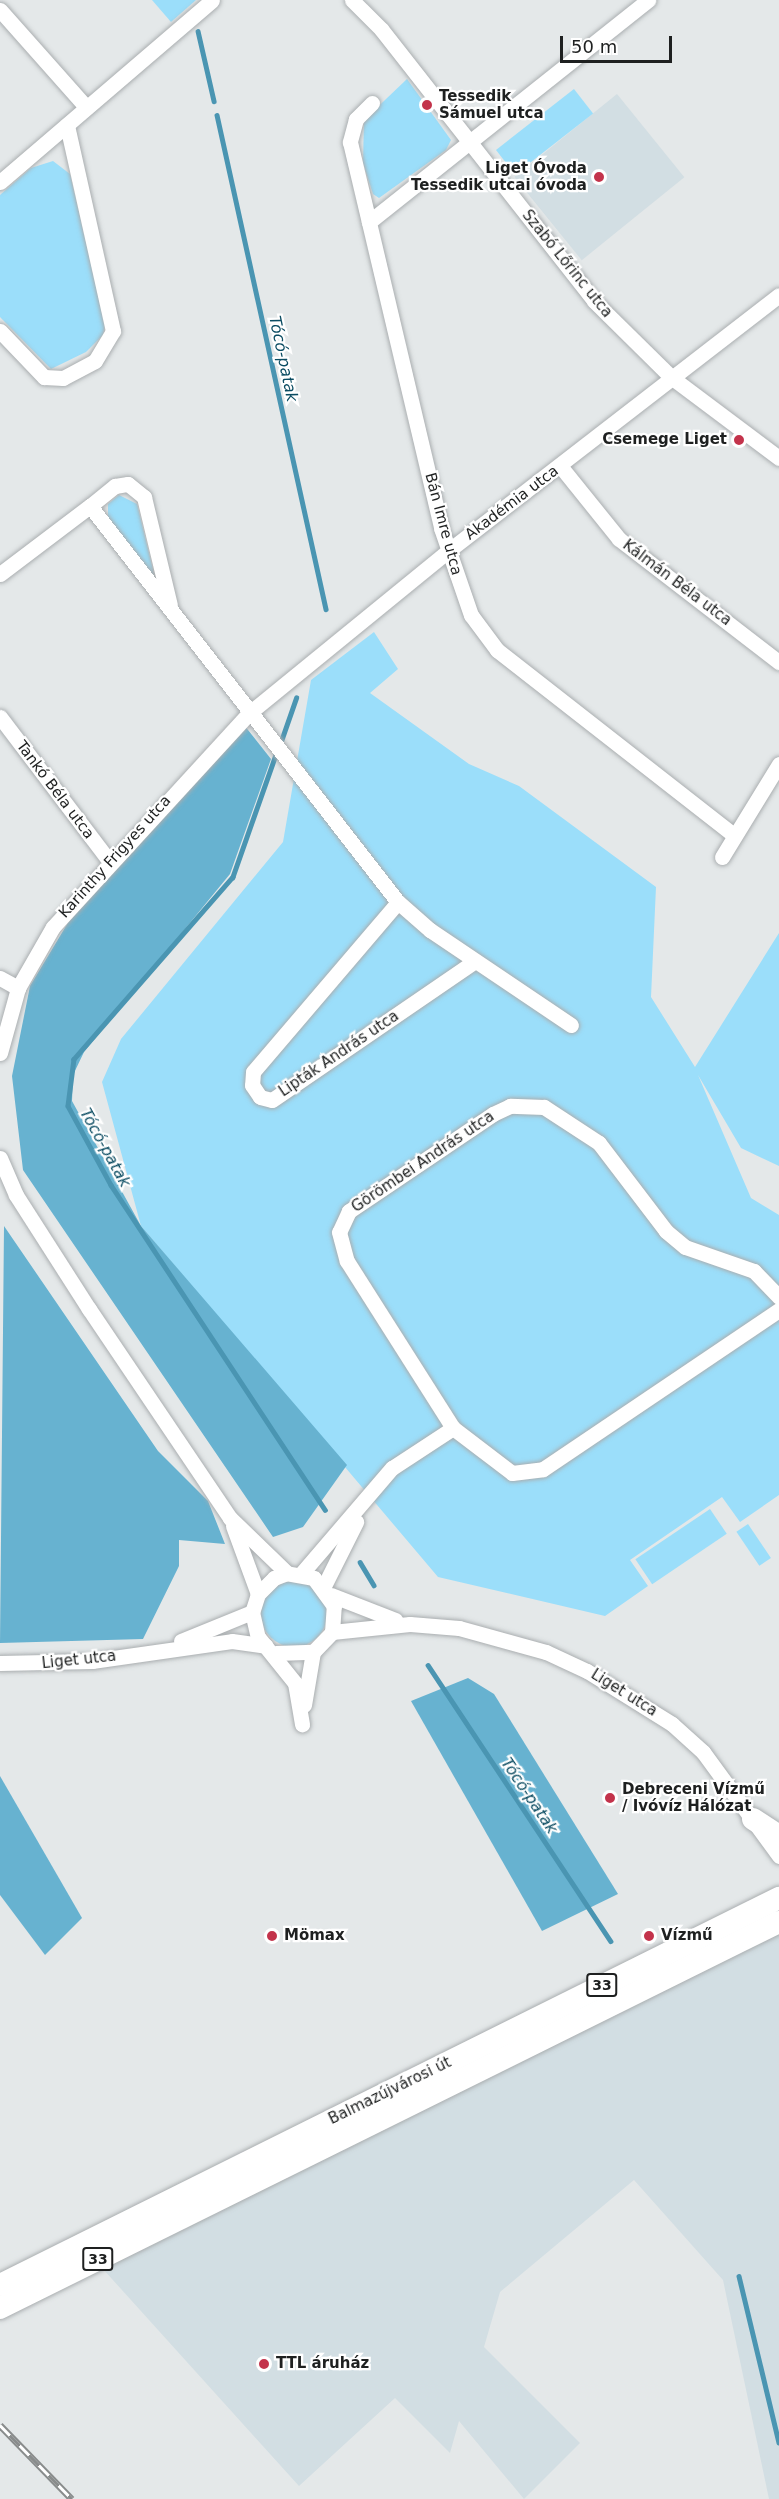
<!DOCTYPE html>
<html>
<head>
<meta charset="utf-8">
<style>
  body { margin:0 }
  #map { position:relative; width:779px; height:2499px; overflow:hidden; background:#e4e8e9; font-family:"DejaVu Sans",sans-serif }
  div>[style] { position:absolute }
  .built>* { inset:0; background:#d2dee3; transform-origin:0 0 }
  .green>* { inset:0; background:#9bdefa; transform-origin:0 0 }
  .round { border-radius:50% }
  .forest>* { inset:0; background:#67b2d0 }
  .stream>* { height:4.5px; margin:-2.25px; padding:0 2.25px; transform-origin:2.25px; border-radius:2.25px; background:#4a95b2 }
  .roads { filter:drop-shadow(0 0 2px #aaaeb0) drop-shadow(0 0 2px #aaaeb0) }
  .street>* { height:15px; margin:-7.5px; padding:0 7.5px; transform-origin:7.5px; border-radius:7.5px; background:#fff }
  .primary>* { height:22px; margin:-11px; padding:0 11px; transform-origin:11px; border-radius:11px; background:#fff }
  .rail>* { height:7px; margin-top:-3.5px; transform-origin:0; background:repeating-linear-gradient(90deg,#fff 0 14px,#898c8c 0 28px); box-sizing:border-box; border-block:2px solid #898c8c }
  .dots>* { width:16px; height:16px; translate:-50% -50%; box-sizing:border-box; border:3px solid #fff; border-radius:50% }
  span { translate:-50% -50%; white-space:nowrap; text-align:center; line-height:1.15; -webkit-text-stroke:4.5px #fff; paint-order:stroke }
  .shield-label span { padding:2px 4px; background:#fff; border:2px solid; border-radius:4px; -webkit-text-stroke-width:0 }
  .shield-label { font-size:14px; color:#1e2020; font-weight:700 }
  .poi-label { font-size:15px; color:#1e2020; font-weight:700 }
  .left { translate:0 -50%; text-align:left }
  .right { translate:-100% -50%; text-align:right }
  .street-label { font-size:15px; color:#1e2020 }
  .water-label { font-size:16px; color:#0b4c62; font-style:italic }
  .scale { position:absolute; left:560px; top:36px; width:112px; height:27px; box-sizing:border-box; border:3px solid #1e2020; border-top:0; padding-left:8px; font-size:18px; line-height:21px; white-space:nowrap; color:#1e2020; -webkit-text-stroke:4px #fff; paint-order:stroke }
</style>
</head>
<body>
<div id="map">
  <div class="built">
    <div style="left:617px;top:94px;width:107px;height:132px;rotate:51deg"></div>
    <div style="clip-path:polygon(779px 1901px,779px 2499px,769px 2499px,723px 2280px,634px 2180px,500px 2292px,484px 2347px,580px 2443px,524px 2499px,459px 2421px,450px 2453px,395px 2398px,299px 2486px,84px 2248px)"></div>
  </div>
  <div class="green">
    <div style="clip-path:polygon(152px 0,196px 0,171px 22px)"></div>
    <div style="clip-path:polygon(407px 79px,451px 140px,446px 150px,379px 198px,373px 194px,363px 163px,364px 120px)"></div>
    <div style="left:574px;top:89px;width:31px;height:99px;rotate:52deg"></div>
    <div style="clip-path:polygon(53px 161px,70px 174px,105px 324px,103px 335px,86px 352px,51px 369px,0 317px,0 195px,31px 168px)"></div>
    <div style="clip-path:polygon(119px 495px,137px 504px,155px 578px,108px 517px,108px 504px)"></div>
    <div style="clip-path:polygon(374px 632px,398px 669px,370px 693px,469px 764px,519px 786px,656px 887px,651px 997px,695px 1067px,779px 933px,779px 1166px,741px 1148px,698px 1075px,751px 1198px,779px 1215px,779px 1495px,740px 1522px,722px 1497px,630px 1560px,648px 1586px,605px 1616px,438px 1577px,141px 1226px,102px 1082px,121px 1039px,283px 842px,311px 680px)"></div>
    <div style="left:710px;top:1509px;width:30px;height:90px;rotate:56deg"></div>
    <div style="left:748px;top:1524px;width:41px;height:14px;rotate:56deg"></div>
    <div class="round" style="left:261px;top:1581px;width:66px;height:66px"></div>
  </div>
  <div class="forest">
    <div style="clip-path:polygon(244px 725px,271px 759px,230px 874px,84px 1052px,73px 1075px,72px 1101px,141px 1226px,347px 1465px,303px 1527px,273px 1537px,23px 1170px,12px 1076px,30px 986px,87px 891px)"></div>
    <div style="clip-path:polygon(4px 1226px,158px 1451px,208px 1501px,225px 1544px,179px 1540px,179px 1566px,143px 1639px,0 1643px)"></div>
    <div style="clip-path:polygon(468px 1678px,494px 1694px,618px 1894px,542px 1931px,411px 1701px)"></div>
    <div style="clip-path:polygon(0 1776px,82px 1918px,45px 1955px,0 1895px)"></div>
  </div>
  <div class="stream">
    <div style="left:198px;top:31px;width:72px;rotate:77.1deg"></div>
    <div style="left:217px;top:115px;width:506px;rotate:77.56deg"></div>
    <div style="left:280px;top:744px;width:49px;rotate:-70.8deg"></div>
    <div style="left:277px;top:752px;width:133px;rotate:109.4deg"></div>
    <div style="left:233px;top:877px;width:242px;rotate:131.1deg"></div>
    <div style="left:74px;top:1059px;width:47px;rotate:97.3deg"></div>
    <div style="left:68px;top:1106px;width:90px;rotate:61.4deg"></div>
    <div style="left:111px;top:1185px;width:389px;rotate:56.6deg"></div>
    <div style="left:360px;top:1562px;width:27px;rotate:59deg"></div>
    <div style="left:428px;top:1665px;width:331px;rotate:56.5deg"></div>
    <div style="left:739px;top:2276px;width:171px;rotate:76.5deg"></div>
  </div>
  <div class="roads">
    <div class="street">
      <div style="left:352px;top:0;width:41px;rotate:45deg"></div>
      <div style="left:381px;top:29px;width:345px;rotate:51.9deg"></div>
      <div style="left:594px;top:301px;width:108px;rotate:44.6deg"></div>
      <div style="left:671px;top:377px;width:135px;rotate:36.9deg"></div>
      <div style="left:0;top:10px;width:130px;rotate:48.4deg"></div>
      <div style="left:372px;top:103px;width:23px;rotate:135deg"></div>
      <div style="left:356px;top:119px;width:24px;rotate:105deg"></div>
      <div style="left:350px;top:142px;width:397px;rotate:76.7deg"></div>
      <div style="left:441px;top:528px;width:92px;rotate:71deg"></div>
      <div style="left:471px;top:615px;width:44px;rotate:53.4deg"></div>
      <div style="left:497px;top:650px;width:301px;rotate:38deg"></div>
      <div style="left:0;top:182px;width:279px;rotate:-40.6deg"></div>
      <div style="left:369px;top:222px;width:357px;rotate:-38.5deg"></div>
      <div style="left:0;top:331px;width:64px;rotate:46.3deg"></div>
      <div style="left:44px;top:377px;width:19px;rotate:3deg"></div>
      <div style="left:63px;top:378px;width:36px;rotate:-28deg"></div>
      <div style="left:95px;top:361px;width:35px;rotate:-59deg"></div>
      <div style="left:113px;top:331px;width:211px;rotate:-102.6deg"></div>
      <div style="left:561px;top:467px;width:92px;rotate:51.1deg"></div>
      <div style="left:619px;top:539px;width:202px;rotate:37.6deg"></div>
      <div style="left:90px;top:506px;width:32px;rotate:-39deg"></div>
      <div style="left:115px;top:486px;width:13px;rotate:-9deg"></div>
      <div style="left:128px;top:484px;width:21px;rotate:39deg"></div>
      <div style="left:144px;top:497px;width:111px;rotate:76.5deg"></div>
      <div style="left:0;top:574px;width:113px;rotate:-37.1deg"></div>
      <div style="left:90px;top:506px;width:502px;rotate:52.13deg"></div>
      <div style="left:398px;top:902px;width:43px;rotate:41.2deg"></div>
      <div style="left:430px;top:930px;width:170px;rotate:34deg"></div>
      <div style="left:0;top:717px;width:182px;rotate:52.8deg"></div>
      <div style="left:722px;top:857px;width:109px;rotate:-58.5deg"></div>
      <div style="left:398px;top:902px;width:223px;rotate:130.5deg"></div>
      <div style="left:253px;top:1072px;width:13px;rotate:94deg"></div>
      <div style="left:252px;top:1085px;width:14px;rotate:56deg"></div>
      <div style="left:260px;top:1097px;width:12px;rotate:14deg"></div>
      <div style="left:272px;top:1100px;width:246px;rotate:-34.4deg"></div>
      <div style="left:0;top:978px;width:21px;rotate:29deg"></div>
      <div style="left:0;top:1053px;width:67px;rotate:-74.5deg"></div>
      <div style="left:18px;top:988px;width:70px;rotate:-60.2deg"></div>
      <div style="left:53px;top:927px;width:289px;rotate:-47.5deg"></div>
      <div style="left:248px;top:714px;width:258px;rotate:-39.2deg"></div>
      <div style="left:448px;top:551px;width:418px;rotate:-37.7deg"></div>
      <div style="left:0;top:1158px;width:40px;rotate:66.6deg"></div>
      <div style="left:16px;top:1195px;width:135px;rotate:57.4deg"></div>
      <div style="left:89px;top:1309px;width:252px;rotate:56deg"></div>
      <div style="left:230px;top:1518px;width:79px;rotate:44deg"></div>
      <div style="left:779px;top:1297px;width:36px;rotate:-134deg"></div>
      <div style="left:754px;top:1271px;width:73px;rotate:-160.8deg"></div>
      <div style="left:685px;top:1247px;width:25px;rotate:-140deg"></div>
      <div style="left:666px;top:1231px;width:111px;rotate:-127.3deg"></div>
      <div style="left:599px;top:1143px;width:66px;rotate:-146.8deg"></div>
      <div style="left:544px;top:1107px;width:34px;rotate:-178deg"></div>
      <div style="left:510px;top:1106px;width:19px;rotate:155deg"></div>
      <div style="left:493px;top:1114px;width:174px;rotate:146deg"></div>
      <div style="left:349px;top:1211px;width:23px;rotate:115deg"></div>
      <div style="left:339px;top:1232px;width:30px;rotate:75deg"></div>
      <div style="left:347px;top:1261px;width:198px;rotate:57.6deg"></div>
      <div style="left:453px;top:1428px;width:74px;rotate:37.3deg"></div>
      <div style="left:512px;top:1473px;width:31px;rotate:-7deg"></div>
      <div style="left:543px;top:1469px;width:285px;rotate:-34deg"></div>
      <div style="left:233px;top:1526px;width:72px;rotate:69.8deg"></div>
      <div style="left:301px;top:1574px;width:140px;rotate:-49.4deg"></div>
      <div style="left:392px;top:1468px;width:73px;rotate:-33.3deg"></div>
      <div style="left:324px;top:1586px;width:72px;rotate:-63.4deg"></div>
      <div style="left:331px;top:1595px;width:69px;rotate:21.3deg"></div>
      <div style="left:332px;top:1632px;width:78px;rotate:-5.9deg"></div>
      <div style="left:410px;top:1624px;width:49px;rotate:4.7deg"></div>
      <div style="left:459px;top:1628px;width:90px;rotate:15.4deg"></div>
      <div style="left:546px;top:1652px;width:45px;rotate:24.9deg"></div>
      <div style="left:587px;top:1671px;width:100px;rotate:31.9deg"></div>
      <div style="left:672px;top:1724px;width:42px;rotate:42.1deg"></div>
      <div style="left:703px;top:1752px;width:129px;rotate:53.8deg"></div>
      <div style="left:181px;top:1641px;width:77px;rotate:-22.2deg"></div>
      <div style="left:276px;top:1653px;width:37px;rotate:-2deg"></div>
      <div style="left:313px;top:1652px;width:28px;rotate:-46deg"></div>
      <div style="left:332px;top:1632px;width:26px;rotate:-86deg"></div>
      <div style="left:334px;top:1606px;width:34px;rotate:-126deg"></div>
      <div style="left:314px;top:1578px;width:27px;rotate:-170deg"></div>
      <div style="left:287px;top:1573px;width:14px;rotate:159deg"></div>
      <div style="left:274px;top:1578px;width:23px;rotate:135deg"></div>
      <div style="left:258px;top:1594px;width:19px;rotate:108deg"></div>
      <div style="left:252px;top:1612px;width:26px;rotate:77deg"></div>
      <div style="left:258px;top:1637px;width:59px;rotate:51.2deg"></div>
      <div style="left:295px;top:1683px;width:42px;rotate:80.3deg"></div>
      <div style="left:0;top:1663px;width:92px;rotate:-1.2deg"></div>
      <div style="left:92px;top:1661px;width:141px;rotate:-8.1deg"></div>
      <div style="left:232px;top:1641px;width:34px;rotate:8deg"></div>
      <div style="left:304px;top:1705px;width:54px;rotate:-80.4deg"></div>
    </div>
    <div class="primary">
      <div style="left:753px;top:1819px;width:31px;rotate:33deg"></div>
      <div style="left:0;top:2285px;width:870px;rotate:-26.42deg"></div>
      <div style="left:0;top:2308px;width:869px;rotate:-26.36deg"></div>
    </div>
  </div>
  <div class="rail">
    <div style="left:0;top:2425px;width:103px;rotate:45.8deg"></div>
  </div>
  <div class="dots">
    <div style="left:427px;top:105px;background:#c3334b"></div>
    <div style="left:599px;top:177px;background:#c3334b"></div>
    <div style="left:739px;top:440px;background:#c3334b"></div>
    <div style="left:610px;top:1798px;background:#c3334b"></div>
    <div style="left:272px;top:1936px;background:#c3334b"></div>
    <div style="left:649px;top:1936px;background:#c3334b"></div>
    <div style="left:264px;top:2364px;background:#c3334b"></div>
  </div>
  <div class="shield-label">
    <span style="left:602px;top:1985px">33</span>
    <span style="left:98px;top:2259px">33</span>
  </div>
  <div class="poi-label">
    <span class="left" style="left:439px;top:105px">Tessedik<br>Sámuel utca</span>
    <span class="right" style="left:587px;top:177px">Liget Óvoda<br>Tessedik utcai óvoda</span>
    <span class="right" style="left:727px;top:440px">Csemege Liget</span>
    <span class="left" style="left:622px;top:1798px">Debreceni Vízmű<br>/ Ivóvíz Hálózat</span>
    <span class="left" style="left:284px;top:1936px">Mömax</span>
    <span class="left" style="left:661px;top:1936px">Vízmű</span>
    <span class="left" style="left:276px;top:2364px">TTL áruház</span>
  </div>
  <div class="street-label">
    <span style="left:567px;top:264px;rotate:51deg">Szabó Lőrinc utca</span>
    <span style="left:512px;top:503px;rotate:-37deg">Akadémia utca</span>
    <span style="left:443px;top:524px;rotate:75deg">Bán Imre utca</span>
    <span style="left:677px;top:583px;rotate:37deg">Kálmán Béla utca</span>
    <span style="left:55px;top:790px;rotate:53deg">Tankó Béla utca</span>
    <span style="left:115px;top:857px;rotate:-48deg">Karinthy Frigyes utca</span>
    <span style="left:339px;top:1054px;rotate:-34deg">Lipták András utca</span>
    <span style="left:423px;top:1162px;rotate:-34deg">Görömbei András utca</span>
    <span style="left:79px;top:1660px;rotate:-6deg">Liget utca</span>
    <span style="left:624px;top:1693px;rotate:32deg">Liget utca</span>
    <span style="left:390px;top:2091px;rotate:-26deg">Balmazújvárosi út</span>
  </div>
  <div class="water-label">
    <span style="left:283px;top:359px;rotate:78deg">Tócó-patak</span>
    <span style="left:105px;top:1148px;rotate:61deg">Tócó-patak</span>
    <span style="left:529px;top:1796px;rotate:56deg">Tócó-patak</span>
  </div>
  <div class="scale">50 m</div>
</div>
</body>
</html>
